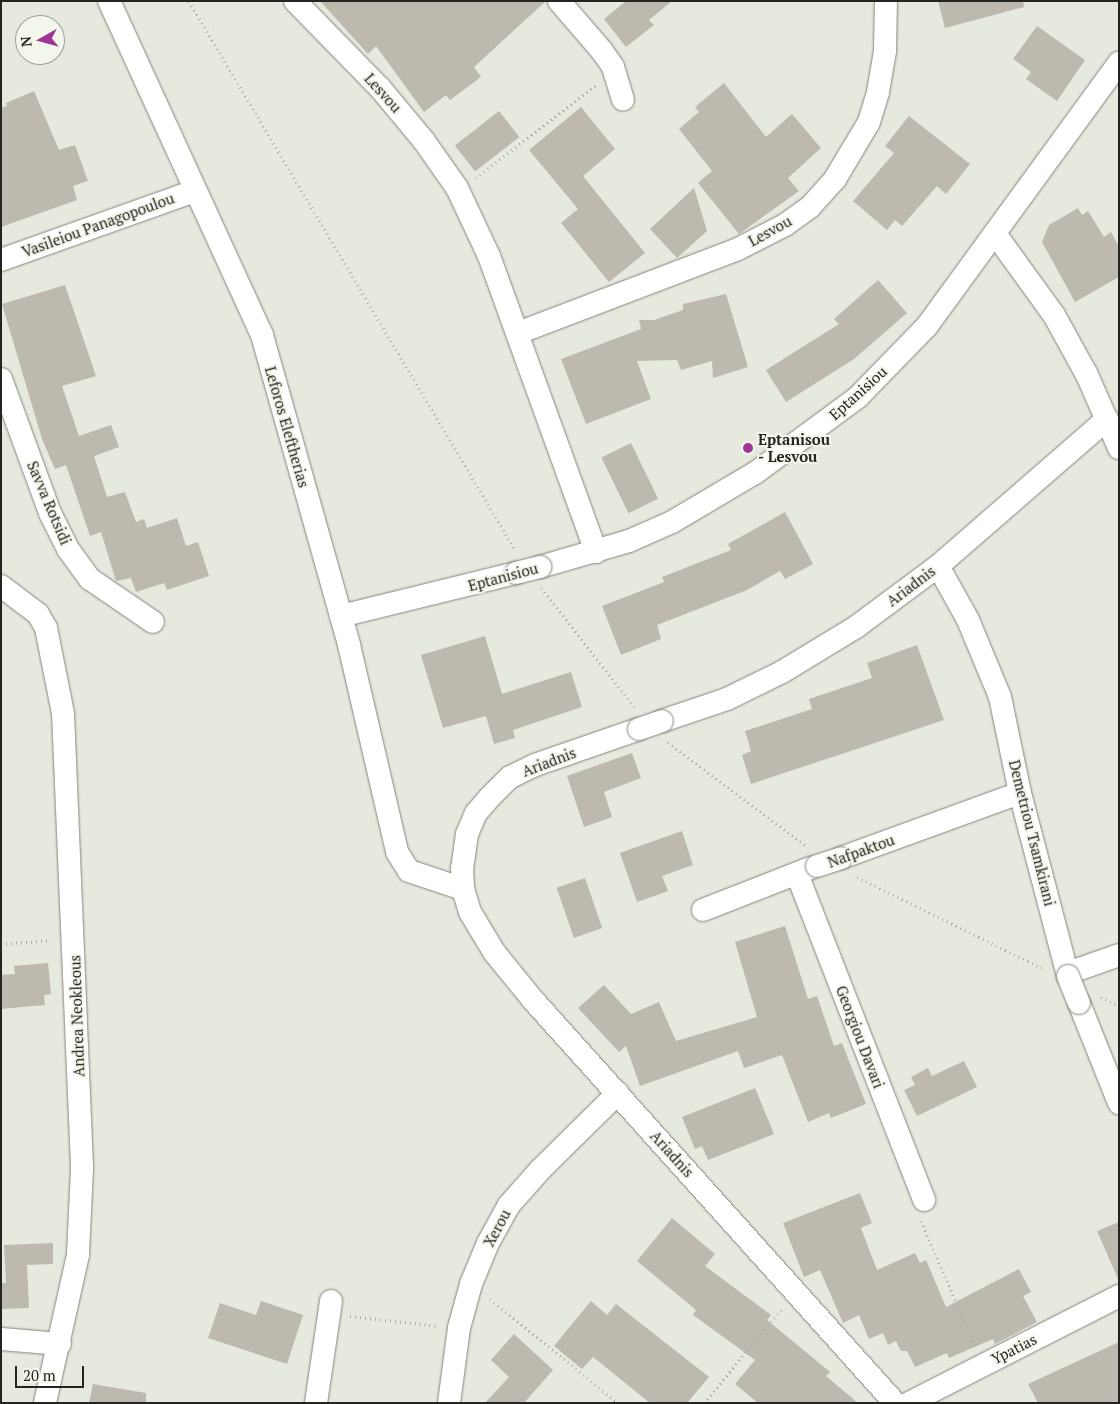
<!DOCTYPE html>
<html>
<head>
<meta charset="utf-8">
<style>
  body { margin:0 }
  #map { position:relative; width:1120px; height:1404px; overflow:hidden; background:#e6e9de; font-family:"PT Serif",serif }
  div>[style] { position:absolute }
  .building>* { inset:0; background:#bdb9af; transform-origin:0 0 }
  .path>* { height:3px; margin-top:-1.5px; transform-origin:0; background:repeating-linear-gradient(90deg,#abada4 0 1px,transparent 0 5px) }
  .roads { filter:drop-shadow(0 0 1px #84867d) drop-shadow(0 0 1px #84867d) }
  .street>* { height:22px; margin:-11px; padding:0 11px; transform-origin:11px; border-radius:11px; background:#fff }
  .bridges { filter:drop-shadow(0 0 1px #84867d) drop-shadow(0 0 1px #84867d) }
  .street-bridge>* { height:22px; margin:-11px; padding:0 11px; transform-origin:11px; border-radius:11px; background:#fff }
  .dots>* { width:14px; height:14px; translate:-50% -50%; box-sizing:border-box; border:2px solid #f3f6eb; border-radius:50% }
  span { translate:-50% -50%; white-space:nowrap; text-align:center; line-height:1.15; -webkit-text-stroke:4px #f3f6eb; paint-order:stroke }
  .street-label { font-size:15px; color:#242521 }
  .poi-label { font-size:15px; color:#242521; font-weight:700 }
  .left { translate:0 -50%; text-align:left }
  .frame { position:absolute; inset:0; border:2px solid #242521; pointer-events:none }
  .north { position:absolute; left:15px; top:15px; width:50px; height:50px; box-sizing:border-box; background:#f3f6eb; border:1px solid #a0a29a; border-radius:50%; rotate:263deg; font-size:14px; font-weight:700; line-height:20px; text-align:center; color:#242521 }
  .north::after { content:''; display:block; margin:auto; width:18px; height:22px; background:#9e3597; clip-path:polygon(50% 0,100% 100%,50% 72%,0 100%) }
  .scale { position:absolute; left:15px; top:1366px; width:69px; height:22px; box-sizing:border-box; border:2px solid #242521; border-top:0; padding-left:6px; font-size:15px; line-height:18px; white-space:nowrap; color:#242521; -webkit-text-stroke:4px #f3f6eb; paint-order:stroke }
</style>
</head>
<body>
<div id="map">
  <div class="building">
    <div style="clip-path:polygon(320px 1px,546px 1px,474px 67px,481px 77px,450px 100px,446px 95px,424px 112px,376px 46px,368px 54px)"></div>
    <div style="clip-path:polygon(626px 1px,672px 1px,649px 20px,654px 25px,626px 47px,604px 19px)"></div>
    <div style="clip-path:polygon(938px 1px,1023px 1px,1024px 7px,945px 28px)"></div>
    <div style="clip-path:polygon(1037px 26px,1085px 60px,1057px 101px,1026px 79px,1031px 72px,1013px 59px)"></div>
    <div style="clip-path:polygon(724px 83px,766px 137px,792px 114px,821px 148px,788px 178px,799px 191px,739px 234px,698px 183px,712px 171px,679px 129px,699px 112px,695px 107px)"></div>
    <div style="clip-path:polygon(34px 91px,59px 150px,75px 145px,88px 181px,73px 186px,77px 200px,1px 227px,1px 108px,7px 106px,6px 103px)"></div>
    <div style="clip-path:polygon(581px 107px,615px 149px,583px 176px,645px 253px,609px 282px,561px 223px,578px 209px,529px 150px)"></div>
    <div style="left:499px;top:111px;width:33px;height:56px;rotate:52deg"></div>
    <div style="clip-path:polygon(909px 116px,970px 164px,946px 194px,937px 186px,902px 226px,895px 220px,887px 230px,853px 201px,894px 153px,885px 146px)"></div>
    <div style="clip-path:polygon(694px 188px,707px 231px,677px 258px,650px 229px)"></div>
    <div style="clip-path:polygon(1078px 208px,1082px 215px,1088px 211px,1104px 237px,1111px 232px,1119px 247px,1119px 277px,1075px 302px,1042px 242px,1049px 225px)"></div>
    <div style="clip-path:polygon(878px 280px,907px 313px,854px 359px,786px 402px,766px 370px,839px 324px,834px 319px)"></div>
    <div style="clip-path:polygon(65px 285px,96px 376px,62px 386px,79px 436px,111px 425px,119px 447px,94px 456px,107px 497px,125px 492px,136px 522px,144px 519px,147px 528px,177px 518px,186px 546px,198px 542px,209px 576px,167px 590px,164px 583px,136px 592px,131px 578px,116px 581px,101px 532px,90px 536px,66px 465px,55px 469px,42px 439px,2px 304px)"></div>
    <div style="clip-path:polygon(726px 294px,748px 367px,713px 378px,712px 361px,681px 370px,677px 360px,637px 361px,651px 399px,586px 424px,561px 359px,641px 329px,639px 320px,654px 320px,683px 310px,683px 304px)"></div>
    <div style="left:631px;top:443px;width:62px;height:33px;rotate:64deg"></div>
    <div style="clip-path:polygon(785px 512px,813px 564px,785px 579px,780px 571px,747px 590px,657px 625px,661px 639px,621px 655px,602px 606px,664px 582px,662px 577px,731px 550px,728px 544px)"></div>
    <div style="clip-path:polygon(485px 636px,502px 694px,571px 672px,582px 707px,513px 730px,515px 738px,494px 744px,486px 716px,443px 728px,421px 655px)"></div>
    <div style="clip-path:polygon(917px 645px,944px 720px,751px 784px,742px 755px,751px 751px,745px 731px,812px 709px,809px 699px,872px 678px,867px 663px)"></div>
    <div style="clip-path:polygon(632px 753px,641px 778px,604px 792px,612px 817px,584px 827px,567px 776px)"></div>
    <div style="clip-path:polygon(682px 831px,693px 865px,662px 876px,668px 891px,637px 902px,620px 853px)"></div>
    <div style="left:585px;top:878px;width:53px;height:30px;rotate:71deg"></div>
    <div style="clip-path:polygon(785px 926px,808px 999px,817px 996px,834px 1046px,842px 1043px,866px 1104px,831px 1118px,829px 1113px,808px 1122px,782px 1055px,744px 1068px,738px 1051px,640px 1086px,626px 1046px,619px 1052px,578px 1008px,604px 985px,631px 1014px,659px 1002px,676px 1041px,757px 1017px,735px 942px)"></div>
    <div style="clip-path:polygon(48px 963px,51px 994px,44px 995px,45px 1005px,1px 1009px,1px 975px,15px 974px,14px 966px)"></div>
    <div style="clip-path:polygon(964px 1061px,977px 1087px,917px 1116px,904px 1090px,915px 1085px,911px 1077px,928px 1068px,932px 1076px)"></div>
    <div style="clip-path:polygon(755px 1088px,774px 1134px,708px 1160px,702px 1146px,695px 1149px,682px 1117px)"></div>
    <div style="clip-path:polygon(860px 1193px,872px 1223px,861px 1228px,877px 1270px,915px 1253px,920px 1263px,926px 1260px,946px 1307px,1019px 1269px,1031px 1292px,1023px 1296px,1037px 1322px,995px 1344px,993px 1339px,949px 1358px,947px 1353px,915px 1367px,907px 1351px,901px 1351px,896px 1341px,888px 1345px,883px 1333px,869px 1339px,859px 1315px,843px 1323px,820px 1270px,804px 1277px,783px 1223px)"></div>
    <div style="clip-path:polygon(672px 1218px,715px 1254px,705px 1266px,771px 1315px,767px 1320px,830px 1372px,826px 1376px,858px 1403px,758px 1403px,735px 1384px,755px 1360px,693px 1315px,696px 1310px,637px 1261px)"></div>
    <div style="clip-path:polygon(1119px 1222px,1119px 1281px,1097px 1231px)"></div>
    <div style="clip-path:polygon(53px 1243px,53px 1264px,27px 1265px,29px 1308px,1px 1309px,1px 1283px,6px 1283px,4px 1245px)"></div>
    <div style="clip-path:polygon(261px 1301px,303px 1315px,287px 1364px,208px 1338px,220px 1303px,256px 1315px)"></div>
    <div style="clip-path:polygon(591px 1301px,607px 1315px,616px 1304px,709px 1377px,687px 1403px,650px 1403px,593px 1357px,582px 1369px,554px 1346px)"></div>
    <div style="clip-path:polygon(514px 1334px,553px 1370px,524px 1403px,485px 1403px,509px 1377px,491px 1360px)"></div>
    <div style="clip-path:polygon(1119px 1342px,1119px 1403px,1038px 1403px,1028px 1384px)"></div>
    <div style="clip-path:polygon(93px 1384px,146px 1393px,146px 1403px,89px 1403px)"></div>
  </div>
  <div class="path">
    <div style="left:189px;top:1px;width:638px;rotate:59.3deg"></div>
    <div style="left:476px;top:178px;width:152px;rotate:-37.8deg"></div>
    <div style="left:541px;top:588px;width:152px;rotate:51.7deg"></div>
    <div style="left:668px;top:742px;width:174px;rotate:36.8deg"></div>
    <div style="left:857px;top:877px;width:206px;rotate:26.2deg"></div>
    <div style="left:1px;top:944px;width:50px;rotate:-4.6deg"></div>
    <div style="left:1101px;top:997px;width:20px;rotate:27deg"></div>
    <div style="left:921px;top:1221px;width:136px;rotate:66.6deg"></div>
    <div style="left:490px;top:1299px;width:165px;rotate:39.1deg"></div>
    <div style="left:350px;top:1316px;width:89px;rotate:6.5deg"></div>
    <div style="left:704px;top:1403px;width:121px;rotate:-50.4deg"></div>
  </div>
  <div class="roads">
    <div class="street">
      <div style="left:109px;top:1px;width:367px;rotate:65.4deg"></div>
      <div style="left:262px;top:335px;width:322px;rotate:74.3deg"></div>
      <div style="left:349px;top:645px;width:212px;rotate:76.9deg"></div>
      <div style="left:397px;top:852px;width:22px;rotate:58deg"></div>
      <div style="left:409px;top:871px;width:57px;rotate:18.4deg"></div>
      <div style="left:295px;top:1px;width:122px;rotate:45.7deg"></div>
      <div style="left:380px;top:88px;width:69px;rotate:50.3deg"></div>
      <div style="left:424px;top:141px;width:57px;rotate:54.9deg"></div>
      <div style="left:457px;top:188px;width:75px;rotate:64.8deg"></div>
      <div style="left:489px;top:256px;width:315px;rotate:70.1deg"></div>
      <div style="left:559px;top:1px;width:66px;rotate:49.3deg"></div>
      <div style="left:602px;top:51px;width:19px;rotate:55deg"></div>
      <div style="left:613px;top:67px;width:34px;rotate:73deg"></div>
      <div style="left:996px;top:235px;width:99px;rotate:54.1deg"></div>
      <div style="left:1054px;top:315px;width:68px;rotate:61.2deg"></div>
      <div style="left:1087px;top:375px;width:80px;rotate:66.3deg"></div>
      <div style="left:1px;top:260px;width:206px;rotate:-19.6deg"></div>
      <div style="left:518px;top:333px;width:235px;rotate:-20.9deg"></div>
      <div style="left:738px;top:249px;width:53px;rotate:-27.1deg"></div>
      <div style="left:785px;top:225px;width:31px;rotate:-36deg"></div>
      <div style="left:810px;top:207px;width:38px;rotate:-48deg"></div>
      <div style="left:835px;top:179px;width:66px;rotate:-59.2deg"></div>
      <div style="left:869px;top:122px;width:31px;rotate:-73deg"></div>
      <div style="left:878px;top:92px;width:42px;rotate:-80.3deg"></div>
      <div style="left:885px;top:51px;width:50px;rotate:-88.9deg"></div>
      <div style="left:1px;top:379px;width:143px;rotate:69.9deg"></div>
      <div style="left:50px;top:513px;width:40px;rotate:63.4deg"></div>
      <div style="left:68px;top:549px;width:37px;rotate:54deg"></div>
      <div style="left:90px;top:579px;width:76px;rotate:34.3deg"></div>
      <div style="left:938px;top:566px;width:62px;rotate:60.9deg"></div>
      <div style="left:968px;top:620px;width:83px;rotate:67.4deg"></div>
      <div style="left:1000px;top:697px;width:98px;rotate:78.2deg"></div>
      <div style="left:1020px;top:793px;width:189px;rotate:75.3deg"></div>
      <div style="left:540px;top:567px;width:93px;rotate:-16.3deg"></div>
      <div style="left:629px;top:541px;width:47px;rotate:-23.8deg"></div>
      <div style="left:672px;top:522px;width:96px;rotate:-30.6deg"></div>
      <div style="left:755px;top:473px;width:128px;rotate:-36.4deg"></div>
      <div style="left:858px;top:397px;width:99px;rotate:-45.8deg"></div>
      <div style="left:927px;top:326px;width:326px;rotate:-53.9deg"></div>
      <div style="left:1px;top:586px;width:46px;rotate:37.1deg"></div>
      <div style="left:38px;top:614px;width:16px;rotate:60deg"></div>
      <div style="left:46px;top:628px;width:87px;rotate:78.7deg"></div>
      <div style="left:63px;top:713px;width:456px;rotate:87.6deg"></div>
      <div style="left:82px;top:1169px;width:86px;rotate:92.7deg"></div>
      <div style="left:78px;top:1255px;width:152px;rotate:102.6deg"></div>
      <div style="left:341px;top:616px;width:180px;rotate:-13.8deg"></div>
      <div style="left:662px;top:721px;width:69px;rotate:-18.7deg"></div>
      <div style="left:727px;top:699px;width:61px;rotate:-26.1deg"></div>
      <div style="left:782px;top:672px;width:87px;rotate:-31.3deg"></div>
      <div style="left:856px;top:627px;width:102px;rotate:-36.6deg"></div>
      <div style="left:938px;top:566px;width:224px;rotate:-41deg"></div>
      <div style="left:639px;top:729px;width:110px;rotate:160.9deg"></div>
      <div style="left:535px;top:765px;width:28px;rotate:154deg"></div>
      <div style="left:510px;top:777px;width:28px;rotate:135deg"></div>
      <div style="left:490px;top:797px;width:21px;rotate:131deg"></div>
      <div style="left:476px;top:813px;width:23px;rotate:113deg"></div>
      <div style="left:467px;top:834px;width:34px;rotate:98deg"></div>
      <div style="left:462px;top:868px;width:21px;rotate:87deg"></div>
      <div style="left:463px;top:889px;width:24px;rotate:73deg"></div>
      <div style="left:470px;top:912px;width:47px;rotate:59deg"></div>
      <div style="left:494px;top:952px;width:62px;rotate:50.9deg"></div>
      <div style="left:533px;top:1000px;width:542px;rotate:48.07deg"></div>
      <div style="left:841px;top:858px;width:190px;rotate:-20deg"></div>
      <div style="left:797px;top:874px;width:350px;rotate:68.7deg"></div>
      <div style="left:703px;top:910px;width:116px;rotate:-21.3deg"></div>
      <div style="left:1068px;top:973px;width:54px;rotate:-19.4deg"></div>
      <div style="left:1079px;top:1003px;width:108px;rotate:68.2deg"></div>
      <div style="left:1px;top:1339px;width:59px;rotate:4.8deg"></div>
      <div style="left:316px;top:1403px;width:103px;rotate:-81.6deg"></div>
      <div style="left:449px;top:1403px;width:76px;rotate:-82.4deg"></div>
      <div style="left:459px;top:1328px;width:46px;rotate:-74.7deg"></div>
      <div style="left:471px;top:1284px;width:44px;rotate:-67.5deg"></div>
      <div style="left:488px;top:1243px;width:43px;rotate:-61.1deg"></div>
      <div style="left:509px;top:1205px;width:48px;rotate:-48.4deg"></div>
      <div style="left:541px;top:1169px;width:108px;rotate:-44.6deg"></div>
      <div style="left:909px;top:1403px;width:236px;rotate:-27deg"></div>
    </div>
  </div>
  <div class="bridges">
    <div class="street-bridge">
      <div style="left:516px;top:573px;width:25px;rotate:-14deg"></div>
      <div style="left:639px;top:729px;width:24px;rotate:-19deg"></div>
      <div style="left:817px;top:866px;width:25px;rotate:-18deg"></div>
      <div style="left:1068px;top:976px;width:29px;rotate:68deg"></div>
    </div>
  </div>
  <div class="dots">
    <div style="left:748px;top:448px;background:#9e3597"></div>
  </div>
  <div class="street-label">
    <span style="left:383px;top:93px;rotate:48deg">Lesvou</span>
    <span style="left:98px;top:225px;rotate:-20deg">Vasileiou Panagopoulou</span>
    <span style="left:770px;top:231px;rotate:-29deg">Lesvou</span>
    <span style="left:858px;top:393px;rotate:-42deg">Eptanisiou</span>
    <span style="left:287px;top:427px;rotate:74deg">Leforos Eleftherias</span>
    <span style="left:49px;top:503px;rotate:67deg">Savva Rotsidi</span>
    <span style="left:503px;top:577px;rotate:-15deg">Eptanisiou</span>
    <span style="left:911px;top:586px;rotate:-37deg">Ariadnis</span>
    <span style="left:549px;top:762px;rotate:-21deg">Ariadnis</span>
    <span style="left:1032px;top:833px;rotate:76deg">Demetriou Tsamkirani</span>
    <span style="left:861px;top:851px;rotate:-20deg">Nafpaktou</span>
    <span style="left:77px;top:1016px;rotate:-92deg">Andrea Neokleous</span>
    <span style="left:860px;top:1037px;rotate:69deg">Georgiou Davari</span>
    <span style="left:672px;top:1154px;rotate:48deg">Ariadnis</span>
    <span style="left:497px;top:1228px;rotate:-62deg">Xerou</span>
    <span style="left:1014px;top:1349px;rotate:-27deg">Ypatias</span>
  </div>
  <div class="poi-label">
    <span class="left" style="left:758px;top:448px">Eptanisou<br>- Lesvou</span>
  </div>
  <div class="frame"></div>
  <div class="north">N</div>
  <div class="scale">20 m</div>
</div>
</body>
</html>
